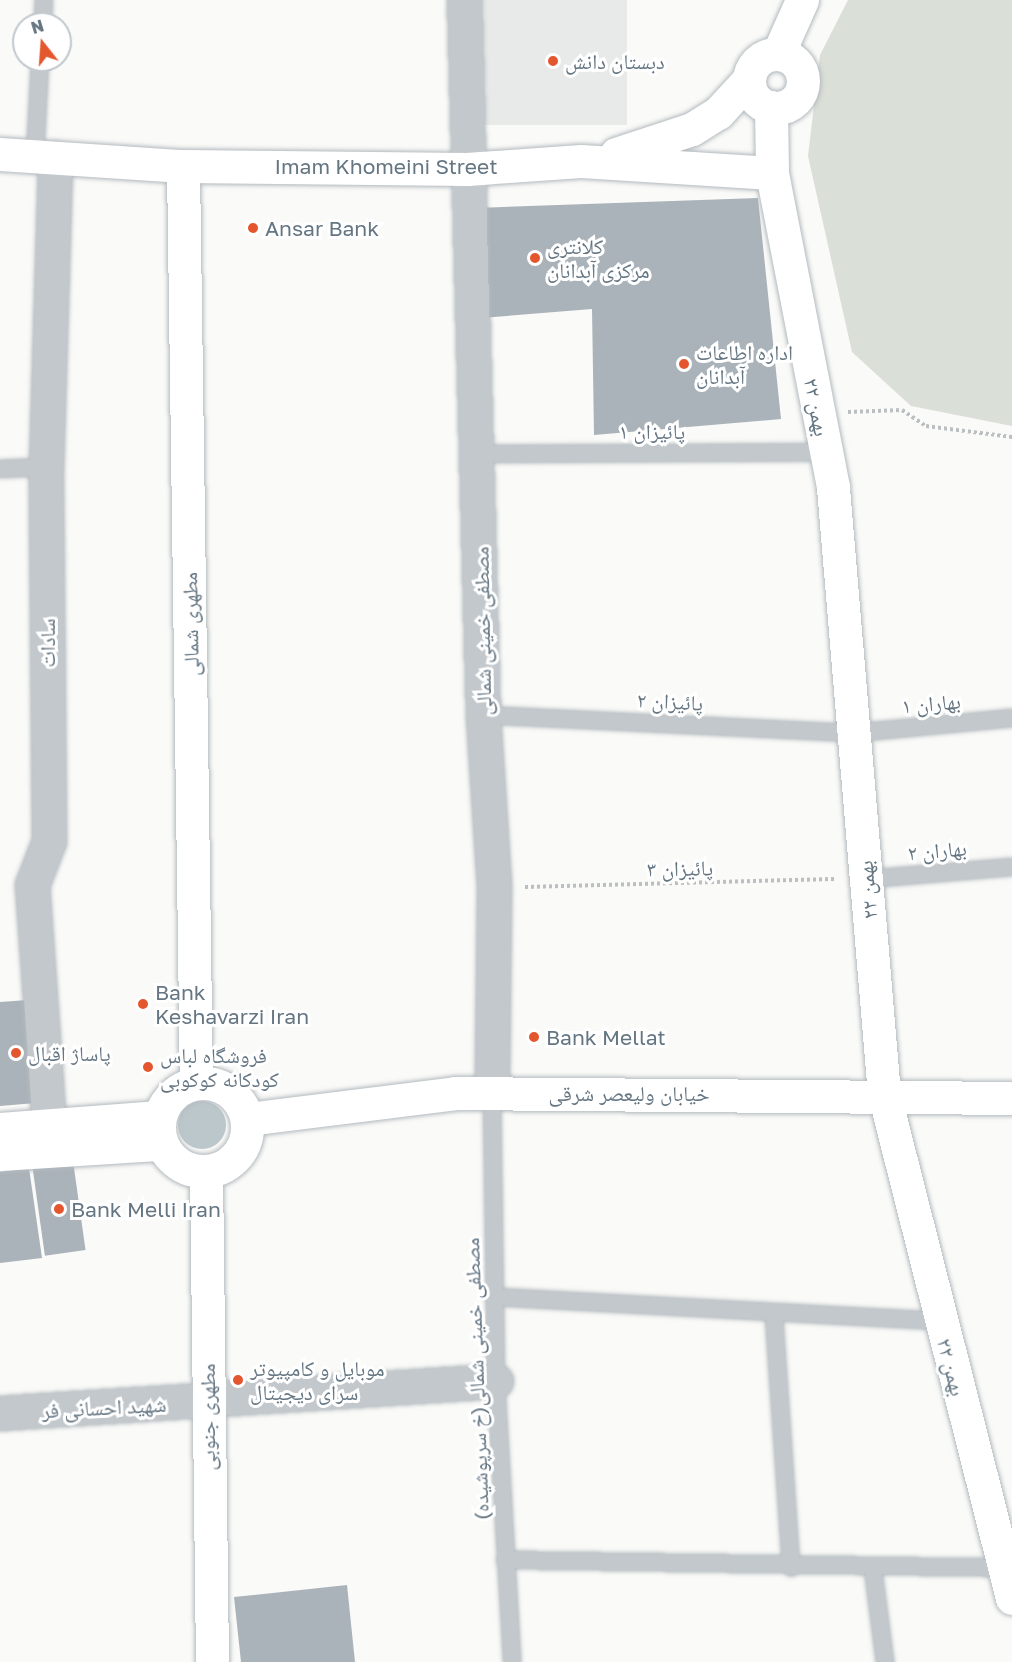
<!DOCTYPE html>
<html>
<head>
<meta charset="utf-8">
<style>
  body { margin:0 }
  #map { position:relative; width:1012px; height:1662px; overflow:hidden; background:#fafaf8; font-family:"Golos Text","Noto Naskh Arabic",sans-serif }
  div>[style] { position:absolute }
  .built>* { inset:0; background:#e8e9e9; transform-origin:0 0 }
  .green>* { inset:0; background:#dadfd7 }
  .water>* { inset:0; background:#bbc7cb }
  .round { border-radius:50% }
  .building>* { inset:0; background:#aab3b9; transform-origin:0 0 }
  .path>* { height:4px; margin-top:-2px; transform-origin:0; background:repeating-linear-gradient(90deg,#bbbfc2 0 3px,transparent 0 6px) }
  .roads { filter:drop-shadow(0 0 2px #b3babf) drop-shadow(0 0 2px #b3babf) }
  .lane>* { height:16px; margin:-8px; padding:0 8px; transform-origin:8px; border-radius:8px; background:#c3c8cc }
  .street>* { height:33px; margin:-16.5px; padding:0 16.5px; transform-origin:16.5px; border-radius:16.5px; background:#c3c8cc }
  .secondary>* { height:33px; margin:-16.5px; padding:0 16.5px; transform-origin:16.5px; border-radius:16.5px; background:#fff }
  .secondary>.ring { margin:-16.5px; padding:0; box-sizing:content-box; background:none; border:33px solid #fff; border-radius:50% }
  .dots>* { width:16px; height:16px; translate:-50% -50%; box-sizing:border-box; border:3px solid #fff; border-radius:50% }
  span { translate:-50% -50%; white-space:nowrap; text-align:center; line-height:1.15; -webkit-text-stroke:6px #fff; paint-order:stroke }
  .poi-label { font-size:21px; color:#657683 }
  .left { translate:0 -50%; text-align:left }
  .street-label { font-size:21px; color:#657683 }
  .north { position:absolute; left:12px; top:12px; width:60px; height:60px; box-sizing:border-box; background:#fff; border:2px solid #c1c8cd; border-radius:50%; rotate:343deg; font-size:16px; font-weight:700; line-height:24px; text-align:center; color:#657683 }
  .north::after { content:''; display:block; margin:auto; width:21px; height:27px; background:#e4572e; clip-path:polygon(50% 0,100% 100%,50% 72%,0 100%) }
</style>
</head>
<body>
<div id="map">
  <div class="built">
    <div style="left:477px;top:0;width:150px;height:125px"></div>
  </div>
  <div class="green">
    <div style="clip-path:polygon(848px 0,1012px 0,1012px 426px,911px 406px,852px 352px,808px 156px,820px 55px)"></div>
  </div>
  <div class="water">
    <div class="round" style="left:178px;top:1101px;width:48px;height:48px"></div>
  </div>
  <div class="building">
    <div style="clip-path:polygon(758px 198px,781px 419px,594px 435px,592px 309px,481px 318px,476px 208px)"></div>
    <div style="clip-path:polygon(28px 1000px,36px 1103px,0 1106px,0 1002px)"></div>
    <div style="left:73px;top:1161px;width:90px;height:41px;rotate:82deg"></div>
    <div style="clip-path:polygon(29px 1168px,42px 1258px,0 1263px,0 1172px)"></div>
    <div style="clip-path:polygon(347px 1585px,355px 1662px,241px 1662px,234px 1597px)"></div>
  </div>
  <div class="path">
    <div style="left:848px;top:412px;width:54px;rotate:-2.1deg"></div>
    <div style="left:902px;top:410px;width:29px;rotate:34deg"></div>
    <div style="left:926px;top:426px;width:87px;rotate:7.3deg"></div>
    <div style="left:525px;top:887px;width:310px;rotate:-1.5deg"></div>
  </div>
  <div class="roads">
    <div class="lane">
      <div style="left:43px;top:24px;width:24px;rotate:-88deg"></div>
      <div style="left:35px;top:157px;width:97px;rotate:-87deg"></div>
      <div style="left:479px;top:454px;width:346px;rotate:-0.3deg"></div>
      <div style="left:0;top:469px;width:46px;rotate:-2.5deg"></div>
      <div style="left:483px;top:715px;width:371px;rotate:2.8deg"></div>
      <div style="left:854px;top:733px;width:159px;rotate:-5.4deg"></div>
      <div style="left:866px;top:879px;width:146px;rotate:-4.7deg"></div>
      <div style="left:492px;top:1094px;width:287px;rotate:89.2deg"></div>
      <div style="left:496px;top:1381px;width:281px;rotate:86.7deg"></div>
      <div style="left:494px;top:1297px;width:447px;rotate:3.1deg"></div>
      <div style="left:774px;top:1316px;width:252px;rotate:86.1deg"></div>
      <div style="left:505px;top:1560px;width:497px;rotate:0.9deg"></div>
      <div style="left:873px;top:1569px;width:94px;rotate:82.6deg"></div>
    </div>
    <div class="street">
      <div style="left:464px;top:0;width:715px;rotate:88.48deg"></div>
      <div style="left:483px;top:715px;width:172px;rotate:86.3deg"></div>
      <div style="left:494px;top:887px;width:207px;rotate:90.6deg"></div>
      <div style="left:49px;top:1127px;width:243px;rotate:-94deg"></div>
      <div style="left:32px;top:885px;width:47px;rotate:-68.9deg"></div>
      <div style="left:49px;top:841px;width:374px;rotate:-90.5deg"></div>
      <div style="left:46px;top:467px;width:310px;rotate:-88.3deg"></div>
      <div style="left:0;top:1413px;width:497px;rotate:-3.7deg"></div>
    </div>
    <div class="secondary">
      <div style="left:778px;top:54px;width:59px;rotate:-66deg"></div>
      <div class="ring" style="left:749px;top:54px;width:21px;height:21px"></div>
      <div style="left:771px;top:107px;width:66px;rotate:89.1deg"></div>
      <div style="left:772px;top:173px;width:321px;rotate:79deg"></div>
      <div style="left:833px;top:488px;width:608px;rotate:85.19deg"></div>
      <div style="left:884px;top:1094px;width:520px;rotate:75.75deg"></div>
      <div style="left:0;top:154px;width:183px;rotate:3.8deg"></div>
      <div style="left:183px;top:166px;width:284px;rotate:0.6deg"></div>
      <div style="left:467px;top:169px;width:114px;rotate:-4deg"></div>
      <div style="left:581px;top:161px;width:191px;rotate:3.6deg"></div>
      <div style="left:616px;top:154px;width:80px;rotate:-18.2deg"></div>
      <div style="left:692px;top:129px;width:31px;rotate:-32deg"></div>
      <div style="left:718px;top:113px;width:46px;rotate:-47.6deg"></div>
      <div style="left:183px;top:166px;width:917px;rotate:89.19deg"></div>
      <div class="ring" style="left:159px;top:1083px;width:55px;height:55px"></div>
      <div style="left:247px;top:1119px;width:210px;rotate:-7.1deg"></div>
      <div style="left:455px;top:1093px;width:557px;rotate:0.51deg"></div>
      <div style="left:0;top:1129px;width:159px;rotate:-4.3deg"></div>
      <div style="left:0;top:1154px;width:161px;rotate:-3.6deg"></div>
      <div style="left:206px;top:1171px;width:491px;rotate:89.3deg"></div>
    </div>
  </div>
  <div class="dots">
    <div style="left:553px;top:61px;background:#e4572e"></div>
    <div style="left:253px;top:228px;background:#e4572e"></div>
    <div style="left:535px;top:258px;background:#e4572e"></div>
    <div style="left:684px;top:364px;background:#e4572e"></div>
    <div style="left:143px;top:1004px;background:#e4572e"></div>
    <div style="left:534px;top:1037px;background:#e4572e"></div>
    <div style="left:16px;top:1053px;background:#e4572e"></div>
    <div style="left:148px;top:1067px;background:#e4572e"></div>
    <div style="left:59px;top:1209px;background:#e4572e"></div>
    <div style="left:238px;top:1380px;background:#e4572e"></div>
  </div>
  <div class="poi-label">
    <span class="left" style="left:565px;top:61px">دبستان دانش</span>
    <span class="left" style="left:265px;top:228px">Ansar Bank</span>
    <span class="left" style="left:547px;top:258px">کلانتری<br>مرکزی آبدانان</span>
    <span class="left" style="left:696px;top:364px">اداره اطاعات<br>آبدانان</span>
    <span class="left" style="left:155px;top:1004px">Bank<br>Keshavarzi Iran</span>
    <span class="left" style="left:546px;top:1037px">Bank Mellat</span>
    <span class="left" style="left:28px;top:1053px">پاساژ اقبال</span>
    <span class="left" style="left:160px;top:1067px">فروشگاه لباس<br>کودکانه کوکوبی</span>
    <span class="left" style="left:71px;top:1209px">Bank Melli Iran</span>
    <span class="left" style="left:250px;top:1380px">موبایل و کامپیوتر<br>سرای دیجیتال</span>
  </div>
  <div class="street-label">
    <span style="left:386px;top:166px">Imam Khomeini Street</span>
    <span style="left:817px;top:407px;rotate:79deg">۲۲ بهمن</span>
    <span style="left:652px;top:431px">پائیزان ۱</span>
    <span style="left:190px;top:624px;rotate:-91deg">مطهری شمالی</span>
    <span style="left:482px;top:631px;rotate:-91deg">مصطفی خمینی شمالی</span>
    <span style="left:47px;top:643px;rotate:-90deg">سادات</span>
    <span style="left:670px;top:701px;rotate:3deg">پائیزان ۲</span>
    <span style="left:931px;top:703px;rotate:-5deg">بهاران ۱</span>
    <span style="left:937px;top:850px;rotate:-5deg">بهاران ۲</span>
    <span style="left:680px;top:868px;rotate:-1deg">پائیزان ۳</span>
    <span style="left:867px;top:890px;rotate:-95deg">۲۲ بهمن</span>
    <span style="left:629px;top:1093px">خیابان ولیعصر شرقی</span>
    <span style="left:952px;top:1367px;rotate:76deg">۲۲ بهمن</span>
    <span style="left:476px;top:1379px;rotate:-92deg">مصطفی خمینی شمالی(خ سرپوشیده)</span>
    <span style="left:104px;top:1407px;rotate:-3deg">شهید احسانی فر</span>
    <span style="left:207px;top:1417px;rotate:-90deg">مطهری جنوبی</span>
  </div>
  <div class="north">N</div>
</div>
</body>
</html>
